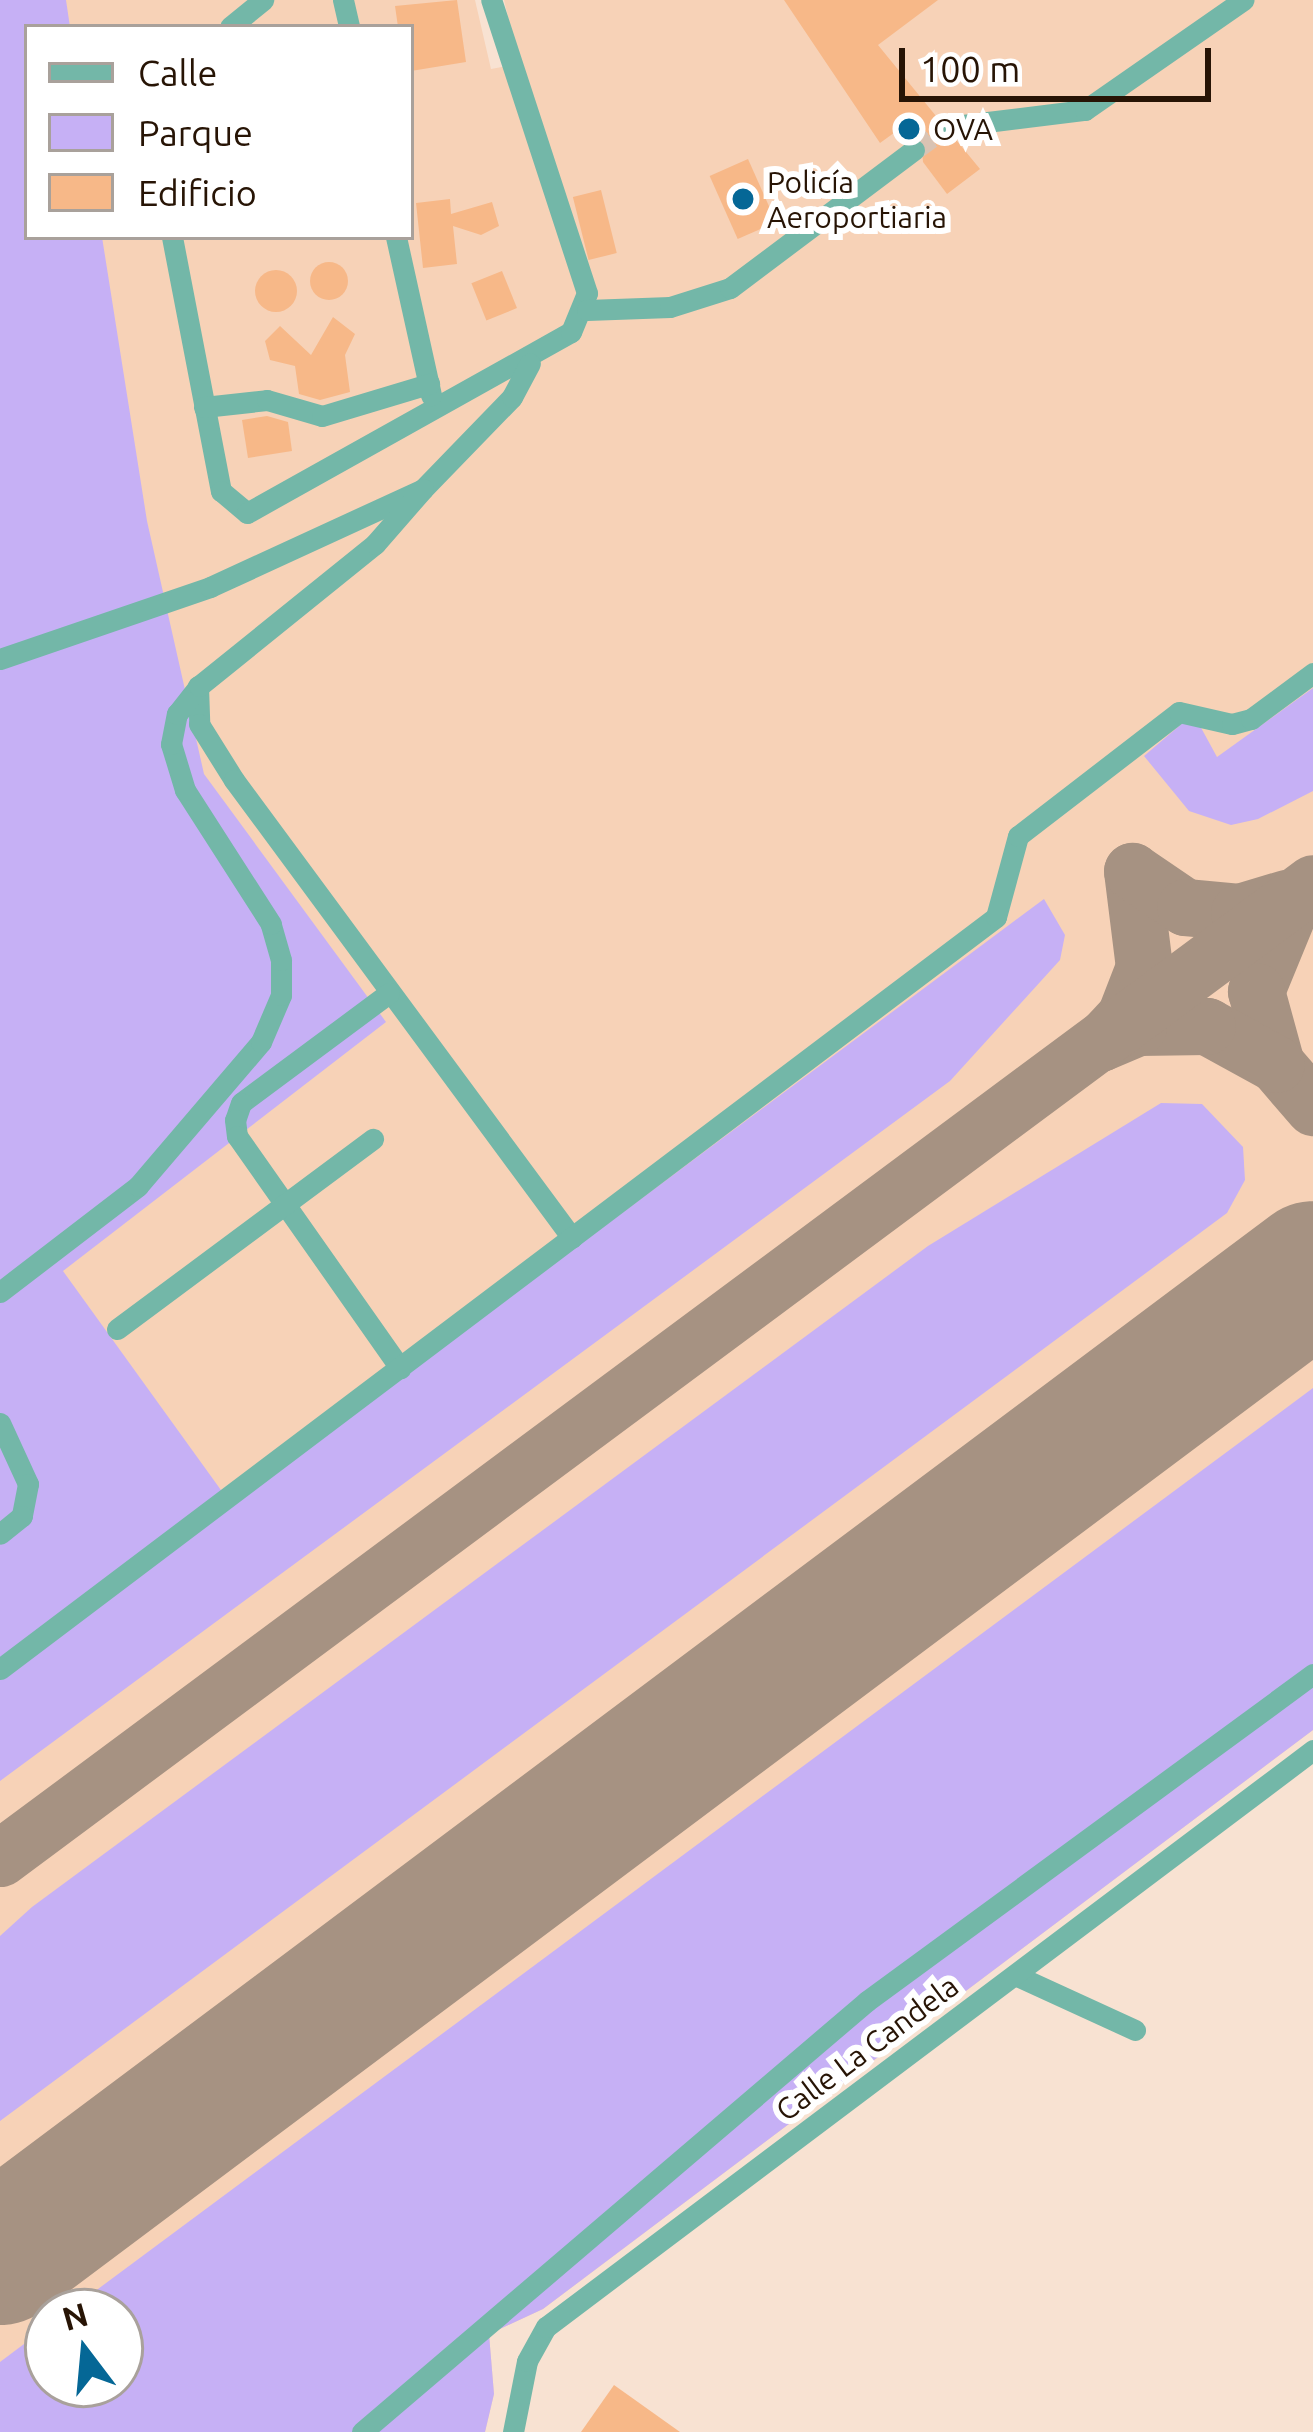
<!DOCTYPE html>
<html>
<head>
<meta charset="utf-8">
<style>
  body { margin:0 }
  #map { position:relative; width:1313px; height:2432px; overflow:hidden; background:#f8e2d2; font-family:Ubuntu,sans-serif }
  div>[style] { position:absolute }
  .built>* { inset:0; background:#f7d2b7 }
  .green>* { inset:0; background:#c6b0f5 }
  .taxiway>* { height:57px; margin:-28.5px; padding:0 28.5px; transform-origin:28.5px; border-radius:28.5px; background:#a69282 }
  .runway>* { height:141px; margin:-70.5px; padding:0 70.5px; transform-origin:70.5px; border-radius:70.5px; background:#a69282 }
  .building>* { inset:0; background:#f7b888; transform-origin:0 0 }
  .round { border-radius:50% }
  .minor-tunnel>* { height:21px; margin-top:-10.5px; transform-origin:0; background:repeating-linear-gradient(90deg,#d9c3b3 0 21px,transparent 0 31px) }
  .minor>* { height:21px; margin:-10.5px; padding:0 10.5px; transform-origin:10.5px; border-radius:10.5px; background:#73b7a8 }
  .dots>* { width:33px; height:33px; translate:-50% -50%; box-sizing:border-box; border:6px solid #fff; border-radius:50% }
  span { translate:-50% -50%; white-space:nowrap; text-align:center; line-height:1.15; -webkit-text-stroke:12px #fff; paint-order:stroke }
  .poi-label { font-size:30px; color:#271405 }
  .left { translate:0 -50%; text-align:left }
  .street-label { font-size:30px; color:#271405 }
  .legend { position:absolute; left:24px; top:24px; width:390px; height:216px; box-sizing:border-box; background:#fff; border:3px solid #a9a19b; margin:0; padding:15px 21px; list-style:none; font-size:36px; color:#271405 }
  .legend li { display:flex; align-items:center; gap:24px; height:60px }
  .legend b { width:60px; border:3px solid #a9a19b }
  .north { position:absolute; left:24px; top:2288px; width:120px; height:120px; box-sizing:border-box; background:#fff; border:3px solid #a9a19b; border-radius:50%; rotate:344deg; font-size:33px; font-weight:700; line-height:48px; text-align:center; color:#271405 }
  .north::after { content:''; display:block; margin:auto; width:42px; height:54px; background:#056796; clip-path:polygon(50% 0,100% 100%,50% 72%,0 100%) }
  .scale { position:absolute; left:899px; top:48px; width:312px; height:54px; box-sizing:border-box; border:6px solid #271405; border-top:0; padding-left:15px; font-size:36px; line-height:42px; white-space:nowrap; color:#271405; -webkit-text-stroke:9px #fff; paint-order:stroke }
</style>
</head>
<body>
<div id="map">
  <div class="built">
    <div style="clip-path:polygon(evenodd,0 0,475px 0,491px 69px,519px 64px,504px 0,1313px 0,1313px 1730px,543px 2309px,489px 2334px,494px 2394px,485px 2432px,0 2432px,0 0,27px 27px,411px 27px,411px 237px,27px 237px,27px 27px,0 0,48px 2312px,120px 2312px,120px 2384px,48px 2384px,48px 2312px)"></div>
  </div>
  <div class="green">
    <div style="clip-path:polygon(0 0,66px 0,70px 27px,27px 27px,27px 237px,102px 237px,147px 521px,204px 774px,386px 1022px,63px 1271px,231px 1504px,1044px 899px,1065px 935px,1060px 960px,950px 1081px,0 1781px)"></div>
    <div style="clip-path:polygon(1313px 688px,1313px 791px,1258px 819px,1231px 825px,1189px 811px,1144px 756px,1185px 721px,1199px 724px,1217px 757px)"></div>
    <div style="clip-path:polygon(1161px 1103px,1202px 1104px,1243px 1147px,1245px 1180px,1227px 1213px,0 2121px,0 1936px,32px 1907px,928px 1246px)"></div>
    <div style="clip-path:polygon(1313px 1388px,1313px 1730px,543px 2309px,489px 2334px,494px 2394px,485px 2432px,0 2432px,0 2362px,48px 2326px,48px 2384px,120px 2384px,120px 2312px,67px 2312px)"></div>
  </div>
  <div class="taxiway">
    <div style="left:1290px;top:908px;width:90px;rotate:112.3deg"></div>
    <div style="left:1256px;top:991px;width:76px;rotate:74.7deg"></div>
    <div style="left:1276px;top:1064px;width:57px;rotate:49.3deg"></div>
    <div style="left:1276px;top:1064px;width:79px;rotate:-151.2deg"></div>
    <div style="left:1207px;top:1026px;width:69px;rotate:179.2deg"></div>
    <div style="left:1138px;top:1027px;width:41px;rotate:157.2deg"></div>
    <div style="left:1100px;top:1043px;width:37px;rotate:-47deg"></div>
    <div style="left:1125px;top:1016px;width:53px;rotate:-68.8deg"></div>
    <div style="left:1144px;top:967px;width:97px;rotate:-97.1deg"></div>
    <div style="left:1132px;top:871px;width:64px;rotate:34.2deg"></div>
    <div style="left:1185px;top:907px;width:54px;rotate:5.3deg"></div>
    <div style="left:1239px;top:912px;width:49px;rotate:-16.6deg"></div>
    <div style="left:1287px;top:1290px;width:64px;rotate:-66.2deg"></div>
    <div style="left:0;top:1858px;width:1635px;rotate:-36.6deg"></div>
  </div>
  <div class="runway">
    <div style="left:0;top:2254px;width:1640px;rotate:-36.82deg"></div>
  </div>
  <div class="building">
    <div style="clip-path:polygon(457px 0,466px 62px,411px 71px,411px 27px,398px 27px,395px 6px)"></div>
    <div style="clip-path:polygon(784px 0,938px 0,878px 45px,936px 116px,935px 137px,957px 141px,980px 169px,947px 194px,923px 162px,921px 137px,898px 130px,880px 143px)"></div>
    <div style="left:748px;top:159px;width:69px;height:42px;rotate:66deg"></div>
    <div style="left:601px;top:190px;width:65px;height:29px;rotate:76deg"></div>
    <div style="clip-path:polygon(450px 199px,451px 214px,492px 202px,499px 226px,481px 235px,453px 226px,457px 264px,423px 268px,416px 203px)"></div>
    <div class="round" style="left:310px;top:262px;width:38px;height:38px"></div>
    <div class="round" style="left:255px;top:270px;width:42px;height:42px"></div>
    <div style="left:502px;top:271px;width:40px;height:33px;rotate:68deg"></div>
    <div style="clip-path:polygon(333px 317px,355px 334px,345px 355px,350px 392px,320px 400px,299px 394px,295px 366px,270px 360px,265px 341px,280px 326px,311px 355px)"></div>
    <div style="clip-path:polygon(267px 416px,288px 422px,292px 451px,248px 458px,242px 420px)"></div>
    <div style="clip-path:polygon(614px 2385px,680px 2432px,581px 2432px)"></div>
  </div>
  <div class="minor-tunnel">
    <div style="left:914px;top:150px;width:39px;rotate:-36deg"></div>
  </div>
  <div class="minor">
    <div style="left:343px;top:0;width:28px;rotate:77deg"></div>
    <div style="left:230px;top:27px;width:43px;rotate:-39.3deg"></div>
    <div style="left:946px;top:127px;width:140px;rotate:-7deg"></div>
    <div style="left:1085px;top:110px;width:193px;rotate:-34.8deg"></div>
    <div style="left:172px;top:237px;width:259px;rotate:79.1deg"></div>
    <div style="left:221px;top:491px;width:34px;rotate:40deg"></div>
    <div style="left:247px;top:513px;width:371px;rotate:-29.2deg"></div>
    <div style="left:571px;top:332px;width:42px;rotate:-67.7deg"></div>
    <div style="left:587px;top:293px;width:308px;rotate:-108.1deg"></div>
    <div style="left:396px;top:237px;width:162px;rotate:77.5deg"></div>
    <div style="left:587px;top:310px;width:83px;rotate:-2.1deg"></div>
    <div style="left:670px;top:307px;width:63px;rotate:-17.6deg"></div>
    <div style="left:730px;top:288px;width:230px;rotate:-36.9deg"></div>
    <div style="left:204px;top:407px;width:63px;rotate:-6.3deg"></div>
    <div style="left:267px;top:400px;width:57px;rotate:16.2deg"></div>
    <div style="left:322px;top:416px;width:112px;rotate:-16.7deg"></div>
    <div style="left:0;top:659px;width:222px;rotate:-18.9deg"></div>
    <div style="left:210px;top:587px;width:234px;rotate:-24.7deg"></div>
    <div style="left:423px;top:489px;width:128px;rotate:-45.9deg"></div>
    <div style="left:512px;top:397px;width:38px;rotate:-62deg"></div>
    <div style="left:198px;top:686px;width:38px;rotate:88deg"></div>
    <div style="left:199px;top:724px;width:66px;rotate:58deg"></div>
    <div style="left:234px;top:780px;width:569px;rotate:53.57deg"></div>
    <div style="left:389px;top:993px;width:184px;rotate:143.4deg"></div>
    <div style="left:241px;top:1103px;width:18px;rotate:109deg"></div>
    <div style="left:235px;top:1120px;width:16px;rotate:83deg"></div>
    <div style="left:237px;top:1136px;width:284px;rotate:54.9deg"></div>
    <div style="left:0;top:1292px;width:174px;rotate:-37.5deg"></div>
    <div style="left:138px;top:1186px;width:189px;rotate:-49.5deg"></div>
    <div style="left:261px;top:1042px;width:51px;rotate:-66.9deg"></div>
    <div style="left:281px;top:995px;width:35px;rotate:-90deg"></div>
    <div style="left:281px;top:960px;width:37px;rotate:-106deg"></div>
    <div style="left:271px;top:924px;width:159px;rotate:-122.7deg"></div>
    <div style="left:185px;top:790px;width:48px;rotate:-106.9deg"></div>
    <div style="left:171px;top:744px;width:31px;rotate:-79deg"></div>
    <div style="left:177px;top:714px;width:36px;rotate:-52deg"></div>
    <div style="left:199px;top:686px;width:226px;rotate:-38.9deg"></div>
    <div style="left:375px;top:544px;width:73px;rotate:-48.9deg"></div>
    <div style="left:117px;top:1329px;width:319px;rotate:-36.6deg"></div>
    <div style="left:0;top:1423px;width:67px;rotate:65.3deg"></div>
    <div style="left:28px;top:1484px;width:33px;rotate:101deg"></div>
    <div style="left:22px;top:1516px;width:28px;rotate:141deg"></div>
    <div style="left:0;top:1669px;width:1248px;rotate:-37.05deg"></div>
    <div style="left:996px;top:917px;width:84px;rotate:-74.8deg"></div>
    <div style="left:1018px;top:836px;width:203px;rotate:-37.6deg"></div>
    <div style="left:1179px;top:712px;width:54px;rotate:12.8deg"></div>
    <div style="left:1232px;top:724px;width:20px;rotate:-15deg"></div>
    <div style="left:1251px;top:719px;width:77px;rotate:-36.6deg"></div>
    <div style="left:1015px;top:1975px;width:132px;rotate:24.6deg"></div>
    <div style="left:362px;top:2432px;width:664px;rotate:-40.48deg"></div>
    <div style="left:867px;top:2001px;width:553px;rotate:-36.25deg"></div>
    <div style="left:513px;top:2432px;width:72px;rotate:-78.8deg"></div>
    <div style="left:527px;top:2361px;width:39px;rotate:-61deg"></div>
    <div style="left:546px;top:2327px;width:960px;rotate:-36.95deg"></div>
  </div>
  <div class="dots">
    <div style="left:909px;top:129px;background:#056796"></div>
    <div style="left:743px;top:199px;background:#056796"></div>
  </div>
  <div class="poi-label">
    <span class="left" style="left:933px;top:129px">OVA</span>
    <span class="left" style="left:767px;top:199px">Policía<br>Aeroportiaria</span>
  </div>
  <div class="street-label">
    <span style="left:867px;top:2048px;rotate:-37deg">Calle La Candela</span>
  </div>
  <ul class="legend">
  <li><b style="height:15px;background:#73b7a8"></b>Calle</li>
  <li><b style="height:33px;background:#c6b0f5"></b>Parque</li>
  <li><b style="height:33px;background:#f7b888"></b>Edificio</li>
  </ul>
  <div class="north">N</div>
  <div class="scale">100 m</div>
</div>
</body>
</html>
